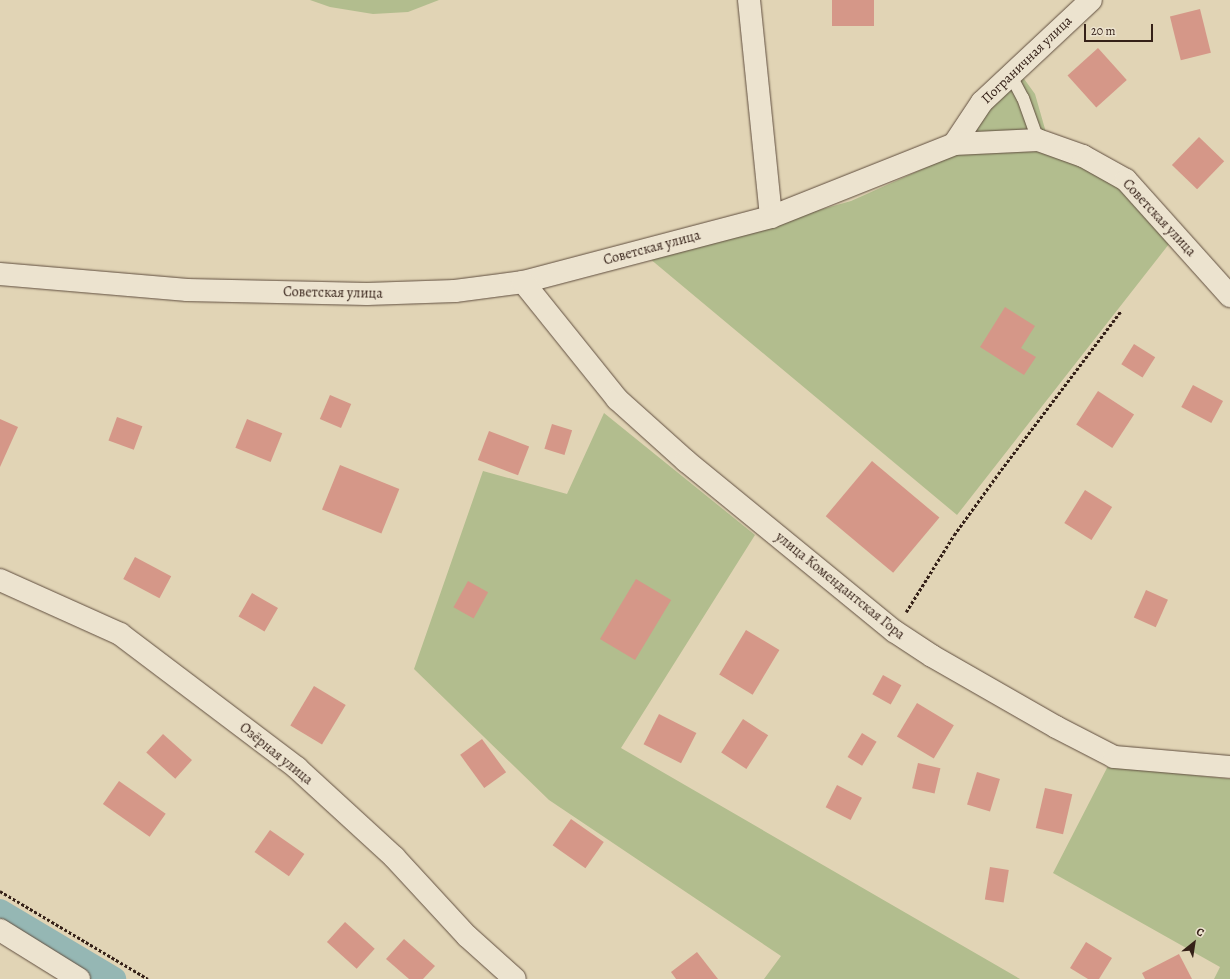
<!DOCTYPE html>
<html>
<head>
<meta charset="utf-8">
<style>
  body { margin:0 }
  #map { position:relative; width:1230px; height:979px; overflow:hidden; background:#e1d4b5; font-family:Alegreya,serif }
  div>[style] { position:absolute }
  .green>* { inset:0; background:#b2bd8e }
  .canal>* { height:24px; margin:-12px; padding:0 12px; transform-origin:12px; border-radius:12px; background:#95b7b4 }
  .building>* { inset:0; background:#d59788; transform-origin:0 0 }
  .path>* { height:2.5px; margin-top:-1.25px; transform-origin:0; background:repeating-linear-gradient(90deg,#352118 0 3px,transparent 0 5px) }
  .roads { filter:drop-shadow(0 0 1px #604e3f) drop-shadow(0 0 1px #604e3f) }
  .service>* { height:12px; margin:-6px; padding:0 6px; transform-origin:6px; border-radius:6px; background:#ece3cf }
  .minor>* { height:22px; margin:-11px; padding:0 11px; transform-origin:11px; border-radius:11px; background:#ece3cf }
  span { translate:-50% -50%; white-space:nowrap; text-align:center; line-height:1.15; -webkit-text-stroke:3px #ece3cf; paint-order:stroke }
  .street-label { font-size:14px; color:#352118 }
  .north { position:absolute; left:1174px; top:923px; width:40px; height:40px; -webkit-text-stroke:3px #ece3cf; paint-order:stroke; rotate:30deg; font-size:11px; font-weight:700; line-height:16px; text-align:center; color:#352118 }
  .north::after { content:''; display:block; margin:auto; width:14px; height:18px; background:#352118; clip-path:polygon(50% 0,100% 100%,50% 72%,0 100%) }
  .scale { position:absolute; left:1084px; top:24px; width:69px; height:18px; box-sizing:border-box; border:2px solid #352118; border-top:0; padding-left:5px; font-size:12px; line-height:14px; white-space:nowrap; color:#352118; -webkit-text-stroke:3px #ece3cf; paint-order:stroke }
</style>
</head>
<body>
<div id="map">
  <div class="green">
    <div style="clip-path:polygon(310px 0,439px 0,408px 12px,373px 14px,330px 7px)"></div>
    <div style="clip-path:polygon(1004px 66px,1022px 76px,1035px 94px,1047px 136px,1079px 164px,1121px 186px,1169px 244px,957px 515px,649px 258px,851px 201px,956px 154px,973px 96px)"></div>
    <div style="clip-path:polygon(604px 413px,755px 535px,621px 748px,1020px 979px,764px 979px,781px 956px,549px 800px,414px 669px,483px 471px,567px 494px)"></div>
    <div style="clip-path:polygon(1108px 766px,1230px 779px,1230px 979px,1214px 979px,1220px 967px,1053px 873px)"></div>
  </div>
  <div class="canal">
    <div style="left:0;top:911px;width:133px;rotate:30.8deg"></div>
  </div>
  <div class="building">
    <div style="left:832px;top:0;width:42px;height:26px"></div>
    <div style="left:1200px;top:9px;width:45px;height:31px;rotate:76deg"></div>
    <div style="left:1098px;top:48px;width:43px;height:41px;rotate:48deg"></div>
    <div style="left:1199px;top:137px;width:35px;height:39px;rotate:44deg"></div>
    <div style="clip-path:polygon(1005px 307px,1035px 326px,1021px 348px,1036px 357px,1024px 375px,980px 347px)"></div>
    <div style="left:1134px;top:344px;width:25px;height:24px;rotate:32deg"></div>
    <div style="left:1193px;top:385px;width:34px;height:25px;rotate:28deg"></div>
    <div style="left:1098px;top:391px;width:43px;height:40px;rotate:33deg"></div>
    <div style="left:330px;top:395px;width:23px;height:26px;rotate:23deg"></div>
    <div style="left:117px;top:417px;width:27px;height:25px;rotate:20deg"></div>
    <div style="clip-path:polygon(0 419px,18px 427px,0 467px)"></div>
    <div style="left:247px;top:419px;width:38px;height:31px;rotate:22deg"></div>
    <div style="left:552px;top:424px;width:21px;height:26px;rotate:17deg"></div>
    <div style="left:489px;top:431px;width:43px;height:31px;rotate:21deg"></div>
    <div style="left:872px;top:461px;width:88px;height:72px;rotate:40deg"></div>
    <div style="left:340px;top:465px;width:64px;height:48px;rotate:22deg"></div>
    <div style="left:1085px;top:490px;width:32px;height:39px;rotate:32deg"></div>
    <div style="left:135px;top:557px;width:41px;height:25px;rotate:28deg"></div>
    <div style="left:636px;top:579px;width:41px;height:70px;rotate:31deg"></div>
    <div style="left:468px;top:581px;width:23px;height:30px;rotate:29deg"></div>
    <div style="left:1146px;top:590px;width:24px;height:30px;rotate:24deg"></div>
    <div style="left:252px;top:593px;width:30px;height:27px;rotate:30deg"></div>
    <div style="left:746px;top:630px;width:39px;height:52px;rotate:31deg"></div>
    <div style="left:883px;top:675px;width:21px;height:22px;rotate:29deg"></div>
    <div style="left:314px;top:686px;width:37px;height:46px;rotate:31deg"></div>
    <div style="left:917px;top:703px;width:43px;height:39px;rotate:31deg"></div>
    <div style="left:659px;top:714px;width:42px;height:34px;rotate:27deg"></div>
    <div style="left:743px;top:719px;width:30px;height:40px;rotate:33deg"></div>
    <div style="left:862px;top:733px;width:17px;height:28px;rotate:31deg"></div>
    <div style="left:163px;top:734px;width:39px;height:25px;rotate:42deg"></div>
    <div style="left:482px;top:739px;width:41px;height:27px;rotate:54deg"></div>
    <div style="left:918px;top:763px;width:23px;height:26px;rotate:13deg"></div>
    <div style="left:977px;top:772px;width:24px;height:34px;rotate:17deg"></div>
    <div style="left:119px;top:781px;width:57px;height:28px;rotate:35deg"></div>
    <div style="left:837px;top:785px;width:28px;height:25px;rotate:27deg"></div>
    <div style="left:1045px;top:788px;width:28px;height:41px;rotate:13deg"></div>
    <div style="left:571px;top:819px;width:40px;height:32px;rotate:35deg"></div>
    <div style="left:270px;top:830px;width:42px;height:27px;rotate:35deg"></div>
    <div style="left:990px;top:867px;width:19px;height:33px;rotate:9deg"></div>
    <div style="left:345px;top:922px;width:40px;height:27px;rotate:42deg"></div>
    <div style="clip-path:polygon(404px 939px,435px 966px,423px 979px,409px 979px,386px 959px)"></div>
    <div style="clip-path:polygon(1086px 942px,1112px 958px,1099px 979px,1088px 979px,1070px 968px)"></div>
    <div style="clip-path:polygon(697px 952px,718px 979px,676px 979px,671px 972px)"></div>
    <div style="clip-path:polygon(1179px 954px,1192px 979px,1145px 979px,1142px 973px)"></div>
  </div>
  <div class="path">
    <div style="left:906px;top:612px;width:91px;rotate:-58.1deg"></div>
    <div style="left:954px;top:535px;width:75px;rotate:-54.2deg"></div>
    <div style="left:998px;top:474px;width:204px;rotate:-53deg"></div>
    <div style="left:0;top:891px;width:172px;rotate:30.7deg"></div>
  </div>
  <div class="roads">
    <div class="service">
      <div style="left:1010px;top:74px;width:27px;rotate:62deg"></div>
      <div style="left:1023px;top:98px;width:45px;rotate:70.3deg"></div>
    </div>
    <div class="minor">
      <div style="left:749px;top:0;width:218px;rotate:84.2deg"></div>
      <div style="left:954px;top:144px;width:50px;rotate:-56.3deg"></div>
      <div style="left:982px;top:102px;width:149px;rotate:-43.1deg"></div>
      <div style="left:0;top:274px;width:188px;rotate:4.9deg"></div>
      <div style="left:187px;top:290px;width:180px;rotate:1.3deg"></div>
      <div style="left:367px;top:294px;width:88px;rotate:-2deg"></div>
      <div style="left:455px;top:291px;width:69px;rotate:-7.5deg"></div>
      <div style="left:523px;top:282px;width:256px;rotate:-14.7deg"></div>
      <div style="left:771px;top:217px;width:197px;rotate:-21.7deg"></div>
      <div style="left:954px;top:144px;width:84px;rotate:-2.7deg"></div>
      <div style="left:1038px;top:140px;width:48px;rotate:19.6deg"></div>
      <div style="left:1083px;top:156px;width:49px;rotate:29.2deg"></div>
      <div style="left:1126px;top:180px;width:156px;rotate:48.1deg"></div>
      <div style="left:523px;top:282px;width:150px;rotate:51.2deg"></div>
      <div style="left:617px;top:399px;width:93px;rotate:41.9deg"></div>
      <div style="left:686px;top:461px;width:269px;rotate:39.3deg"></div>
      <div style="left:894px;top:631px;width:45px;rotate:33.3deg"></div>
      <div style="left:932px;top:656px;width:143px;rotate:29.8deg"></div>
      <div style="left:1056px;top:727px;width:65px;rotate:27.3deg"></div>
      <div style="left:1114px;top:757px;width:116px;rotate:4.9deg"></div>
      <div style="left:0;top:580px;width:132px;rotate:24.2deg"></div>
      <div style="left:120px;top:634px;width:222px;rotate:37.1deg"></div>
      <div style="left:297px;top:768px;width:132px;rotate:42.5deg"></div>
      <div style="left:394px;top:857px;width:108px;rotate:47.3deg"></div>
      <div style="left:467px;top:936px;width:64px;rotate:41.9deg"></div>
      <div style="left:0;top:930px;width:93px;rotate:31.8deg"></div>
    </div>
  </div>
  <div class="street-label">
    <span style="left:1027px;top:60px;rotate:-44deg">Пограничная улица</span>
    <span style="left:1159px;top:218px;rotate:47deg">Советская улица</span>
    <span style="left:652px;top:248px;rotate:-15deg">Советская улица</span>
    <span style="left:333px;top:293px;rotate:1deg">Советская улица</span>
    <span style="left:840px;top:586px;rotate:39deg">улица Комендантская Гора</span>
    <span style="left:276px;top:754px;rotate:39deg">Озёрная улица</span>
  </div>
  <div class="north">С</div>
  <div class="scale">20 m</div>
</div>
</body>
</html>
